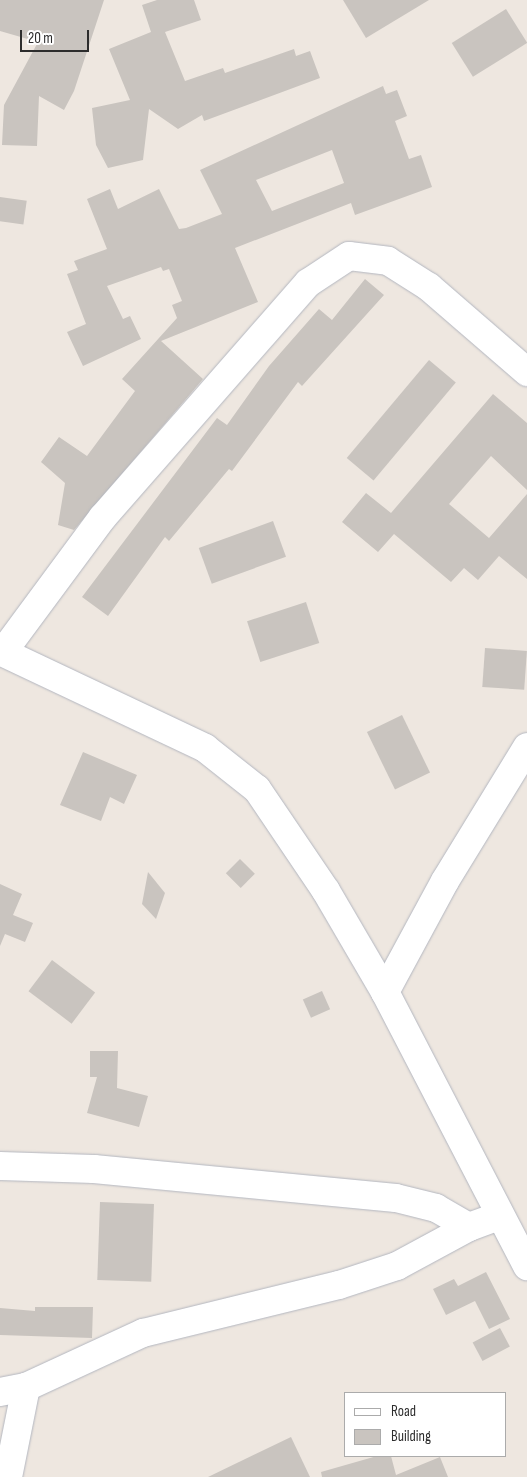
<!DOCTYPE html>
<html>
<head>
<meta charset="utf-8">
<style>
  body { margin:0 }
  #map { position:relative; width:527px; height:1477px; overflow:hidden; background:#eee7e0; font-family:"Sofia Sans Condensed",sans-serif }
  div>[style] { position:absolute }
  .building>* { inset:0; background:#c9c4bf; transform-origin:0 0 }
  .roads { filter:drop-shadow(0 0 1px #b3b6bf) drop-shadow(0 0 1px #b3b6bf) }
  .minor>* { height:28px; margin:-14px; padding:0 14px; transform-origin:14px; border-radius:14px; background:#fff }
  span { translate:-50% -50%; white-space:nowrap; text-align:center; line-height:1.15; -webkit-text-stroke:5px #fff; paint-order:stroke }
  .legend { position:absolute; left:344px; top:1392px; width:162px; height:65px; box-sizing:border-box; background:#fff; border:1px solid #ababab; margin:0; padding:6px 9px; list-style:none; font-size:15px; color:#2d2d2d }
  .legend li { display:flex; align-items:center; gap:10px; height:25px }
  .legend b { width:25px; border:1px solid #ababab }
  .scale { position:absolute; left:20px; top:30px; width:69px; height:22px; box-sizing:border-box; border:2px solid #2d2d2d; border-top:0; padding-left:6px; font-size:15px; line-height:18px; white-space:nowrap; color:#2d2d2d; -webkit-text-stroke:4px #fff; paint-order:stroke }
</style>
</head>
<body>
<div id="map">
  <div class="building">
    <div style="clip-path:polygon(0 0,104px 0,74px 91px,64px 110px,39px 96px,37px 146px,2px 145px,4px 105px,38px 42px,0 31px)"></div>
    <div style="clip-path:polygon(157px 0,194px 0,201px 20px,165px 32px,185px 81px,223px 68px,225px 73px,294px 49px,296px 56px,310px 51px,320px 78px,204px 121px,202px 115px,178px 129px,149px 109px,143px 160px,108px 168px,96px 145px,92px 108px,130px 100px,109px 49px,151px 32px,142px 5px)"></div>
    <div style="clip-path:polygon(343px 0,429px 0,366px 38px)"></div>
    <div style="left:506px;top:9px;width:40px;height:64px;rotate:58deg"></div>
    <div style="clip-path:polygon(evenodd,383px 86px,386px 94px,397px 90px,407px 116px,395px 121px,409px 159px,421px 155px,432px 187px,355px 215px,351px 203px,235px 248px,258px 302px,161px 341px,203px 379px,74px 530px,58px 525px,65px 483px,41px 462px,59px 437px,87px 456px,135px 391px,122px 379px,177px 318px,172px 305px,182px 301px,169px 269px,163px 271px,161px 267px,107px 286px,123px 319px,130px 316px,141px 339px,83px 366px,67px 332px,86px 324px,67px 274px,78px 270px,74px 261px,107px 249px,87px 199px,110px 189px,118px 209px,159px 189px,179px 229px,186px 228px,222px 214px,200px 170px,383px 86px,332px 150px,344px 183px,272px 211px,256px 180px,332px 150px)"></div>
    <div style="left:0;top:197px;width:27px;height:24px;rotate:8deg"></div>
    <div style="clip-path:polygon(365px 279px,384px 295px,302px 386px,298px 382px,232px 471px,229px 469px,169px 541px,165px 537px,108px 616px,82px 597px,217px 418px,227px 425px,269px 366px,319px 309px,332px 320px)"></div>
    <div style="left:429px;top:360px;width:35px;height:128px;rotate:40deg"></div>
    <div style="clip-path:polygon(493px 394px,527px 423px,527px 490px,491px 456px,449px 504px,489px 538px,527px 494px,527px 579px,499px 556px,478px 580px,464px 568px,451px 582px,394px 534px,378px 552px,342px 522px,366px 493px,391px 513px)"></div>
    <div style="left:273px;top:521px;width:38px;height:79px;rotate:70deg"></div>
    <div style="left:306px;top:602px;width:43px;height:62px;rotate:72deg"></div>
    <div style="left:485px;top:648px;width:42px;height:39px;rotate:4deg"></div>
    <div style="left:402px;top:715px;width:64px;height:39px;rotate:64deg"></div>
    <div style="clip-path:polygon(83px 752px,137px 775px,124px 804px,110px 797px,101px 821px,60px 805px)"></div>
    <div style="left:240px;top:859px;width:21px;height:20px;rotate:45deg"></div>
    <div style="clip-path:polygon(148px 872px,165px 893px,156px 919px,142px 904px)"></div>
    <div style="clip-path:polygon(0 884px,22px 894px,13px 915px,33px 923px,25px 942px,5px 934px,0 946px)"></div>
    <div style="left:52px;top:960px;width:54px;height:39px;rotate:37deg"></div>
    <div style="left:322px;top:991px;width:20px;height:21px;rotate:66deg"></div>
    <div style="clip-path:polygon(90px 1051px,118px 1051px,117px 1088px,148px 1096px,139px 1127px,87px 1113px,97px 1077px,90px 1077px)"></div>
    <div style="left:100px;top:1202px;width:54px;height:78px;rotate:2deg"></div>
    <div style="clip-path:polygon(486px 1272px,510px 1319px,489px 1329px,475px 1301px,446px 1315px,433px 1289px,454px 1279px,458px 1286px)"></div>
    <div style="clip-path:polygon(35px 1307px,93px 1307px,92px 1338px,0 1335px,0 1308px,35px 1311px)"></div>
    <div style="left:500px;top:1328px;width:21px;height:31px;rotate:62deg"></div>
    <div style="clip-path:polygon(291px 1437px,310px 1477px,208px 1477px)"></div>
    <div style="clip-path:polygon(377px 1456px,391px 1456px,396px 1475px,440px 1457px,448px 1477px,322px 1477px,321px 1472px)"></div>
  </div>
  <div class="roads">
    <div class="minor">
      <div style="left:0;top:651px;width:227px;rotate:25.3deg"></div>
      <div style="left:205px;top:748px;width:66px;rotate:38.3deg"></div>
      <div style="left:257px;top:789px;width:123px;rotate:55.9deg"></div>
      <div style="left:326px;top:891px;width:117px;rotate:59.7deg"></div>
      <div style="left:385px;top:992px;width:309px;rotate:62.6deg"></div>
      <div style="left:3px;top:652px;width:168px;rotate:-53.5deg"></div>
      <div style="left:103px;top:517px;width:311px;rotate:-48.8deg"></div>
      <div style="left:308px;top:283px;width:49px;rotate:-33.4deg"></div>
      <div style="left:349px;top:256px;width:39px;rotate:7deg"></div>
      <div style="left:388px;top:261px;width:49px;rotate:32.4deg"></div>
      <div style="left:429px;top:287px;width:130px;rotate:40.9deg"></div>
      <div style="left:385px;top:992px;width:126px;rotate:-61.6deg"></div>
      <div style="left:445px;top:881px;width:157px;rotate:-58.5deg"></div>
      <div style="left:0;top:1166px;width:94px;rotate:1.8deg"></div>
      <div style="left:94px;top:1169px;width:303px;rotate:5.5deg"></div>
      <div style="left:396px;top:1198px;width:41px;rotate:14deg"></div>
      <div style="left:436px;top:1208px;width:38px;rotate:30deg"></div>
      <div style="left:0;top:1392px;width:26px;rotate:-11deg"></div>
      <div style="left:26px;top:1387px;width:129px;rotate:-24.8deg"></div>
      <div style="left:143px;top:1333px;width:202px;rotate:-13.8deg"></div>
      <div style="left:339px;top:1285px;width:61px;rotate:-18.1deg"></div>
      <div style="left:397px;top:1266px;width:82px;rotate:-28.4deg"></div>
      <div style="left:469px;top:1227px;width:33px;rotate:-20deg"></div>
      <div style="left:8px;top:1477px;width:92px;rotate:-78.7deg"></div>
    </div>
  </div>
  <ul class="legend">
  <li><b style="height:6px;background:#fff"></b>Road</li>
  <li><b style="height:14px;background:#c9c4bf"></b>Building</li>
  </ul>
  <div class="scale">20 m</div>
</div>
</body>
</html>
